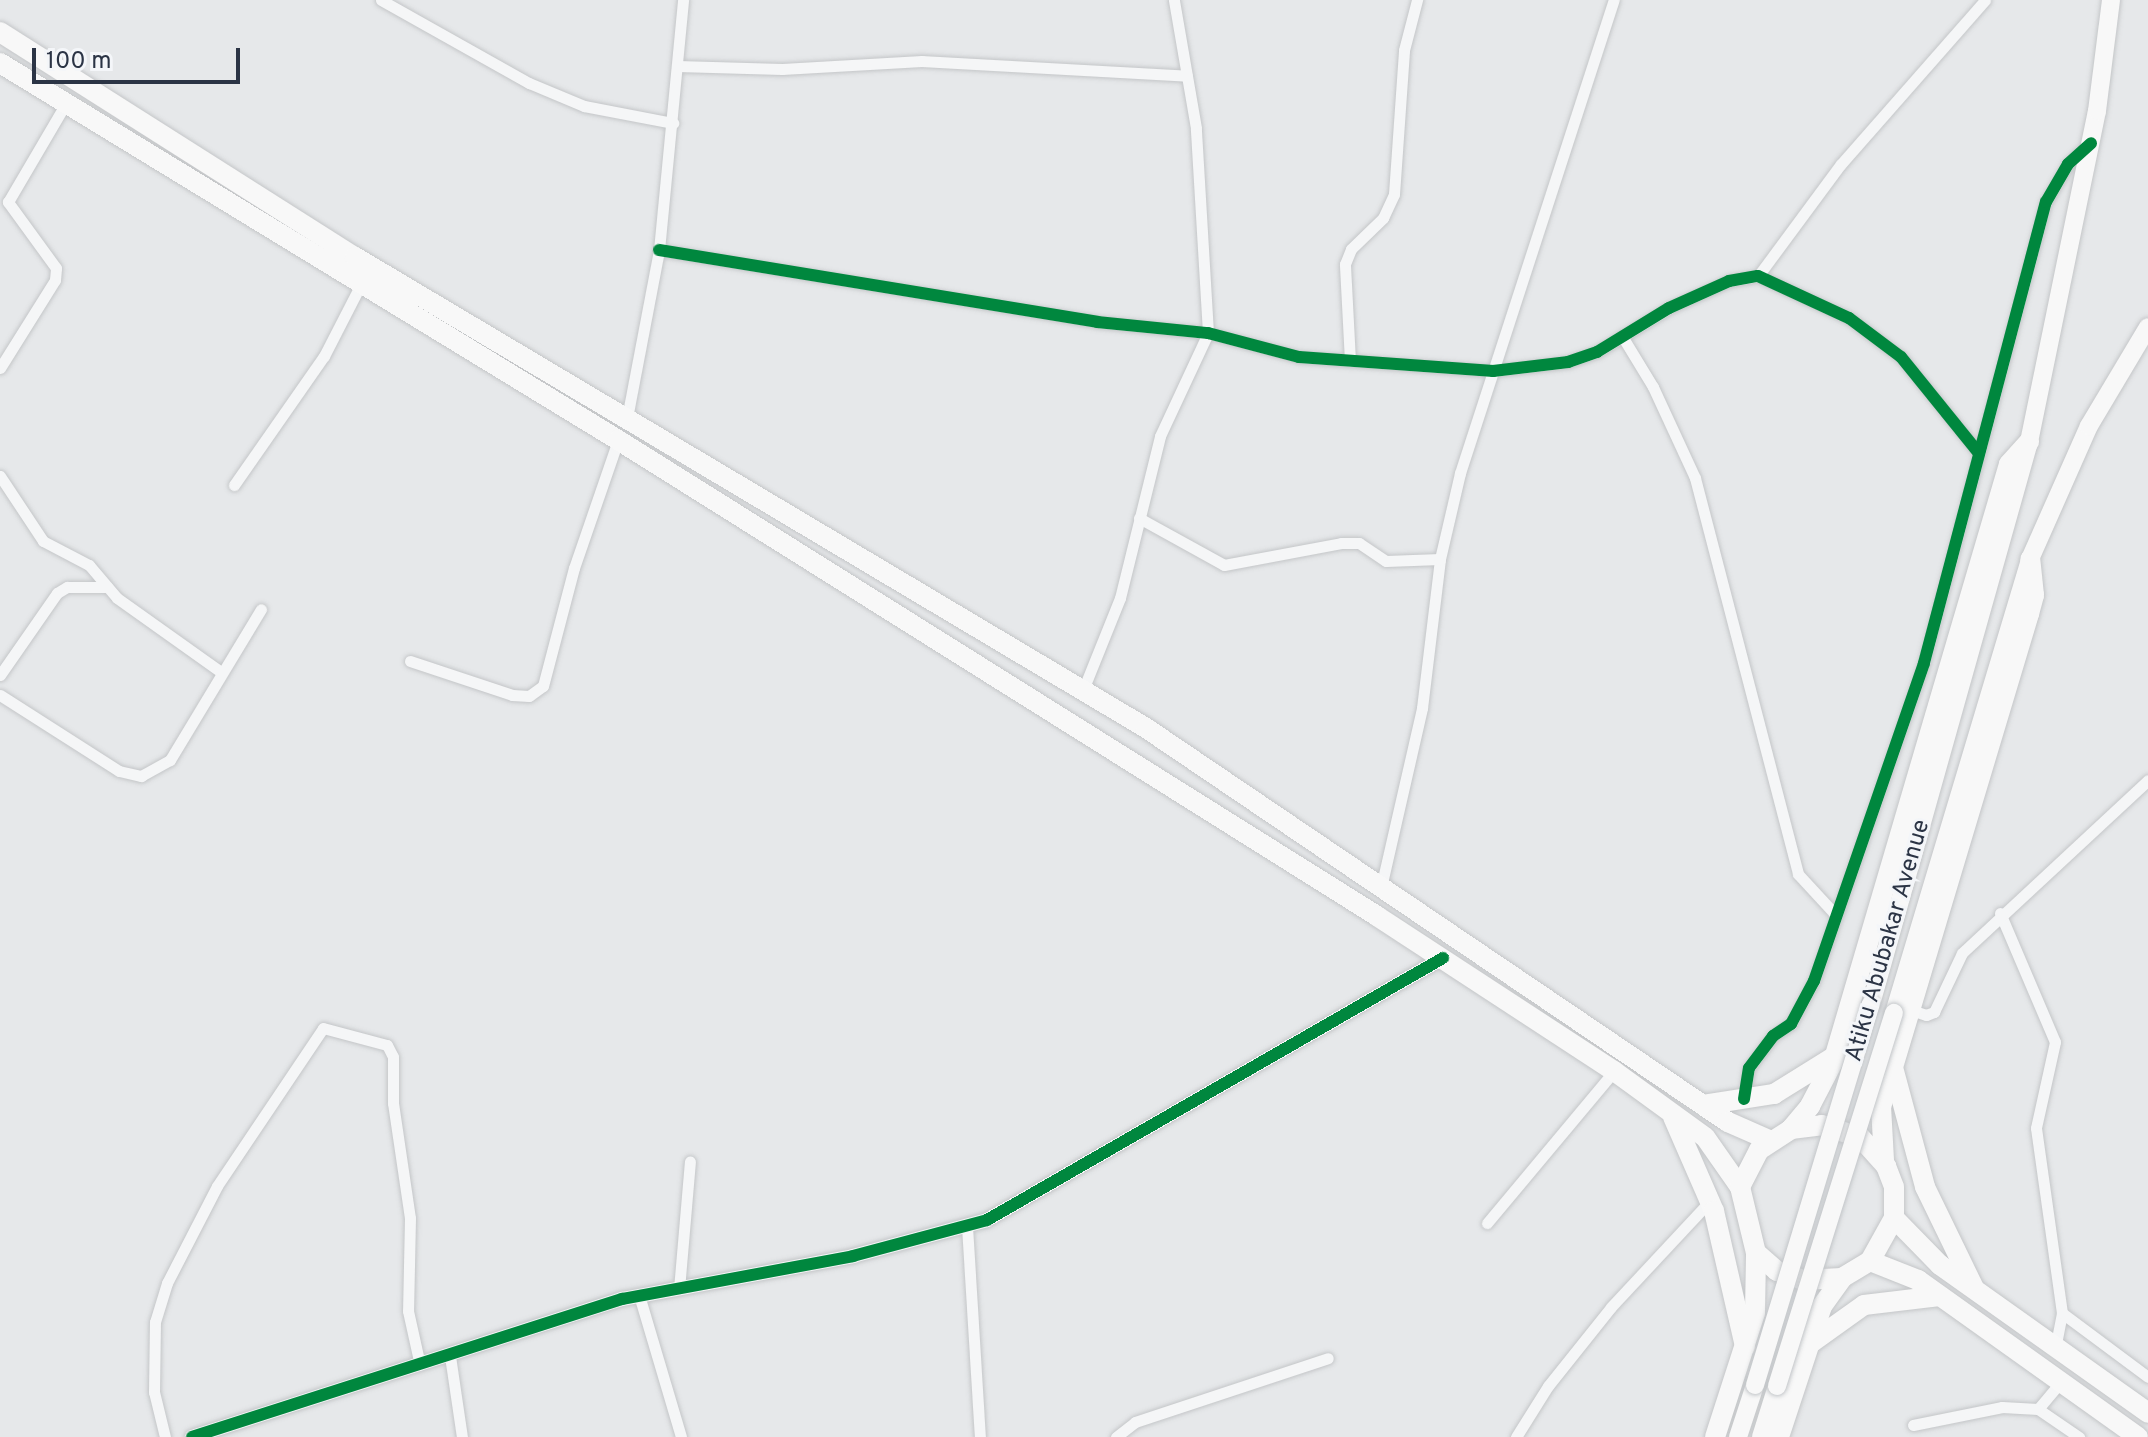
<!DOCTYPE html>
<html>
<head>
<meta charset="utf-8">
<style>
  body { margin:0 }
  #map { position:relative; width:2148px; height:1437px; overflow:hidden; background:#e6e8ea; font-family:Overpass,sans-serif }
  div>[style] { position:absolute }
  .roads { filter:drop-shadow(0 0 2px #c4c6c8) drop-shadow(0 0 2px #c4c6c8) }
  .minor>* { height:11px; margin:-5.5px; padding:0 5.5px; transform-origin:5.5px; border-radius:5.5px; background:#f5f6f7 }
  .tertiary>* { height:14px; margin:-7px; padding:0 7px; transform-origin:7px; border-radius:7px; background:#f5f6f7 }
  .primary>* { height:18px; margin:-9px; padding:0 9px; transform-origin:9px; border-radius:9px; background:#f8f8f8 }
  .trunk>* { height:20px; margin:-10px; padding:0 10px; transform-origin:10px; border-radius:10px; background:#f8f8f8 }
  .bridges { filter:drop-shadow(0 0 2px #c2c5c8) drop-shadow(0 0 2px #c2c5c8) }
  .primary-bridge>* { height:18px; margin:-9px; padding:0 9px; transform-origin:9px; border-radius:9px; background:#f8f8f8 }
  .cycleway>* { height:12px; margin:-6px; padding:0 6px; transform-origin:6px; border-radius:6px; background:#00873e }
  span { translate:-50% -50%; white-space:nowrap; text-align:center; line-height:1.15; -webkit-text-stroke:6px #f4f6f9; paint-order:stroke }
  .street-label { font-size:24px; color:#2b3445 }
  .scale { position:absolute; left:32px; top:48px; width:208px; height:36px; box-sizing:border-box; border:4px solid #2b3445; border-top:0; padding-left:10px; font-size:24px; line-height:28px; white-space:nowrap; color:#2b3445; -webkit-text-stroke:6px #f4f6f9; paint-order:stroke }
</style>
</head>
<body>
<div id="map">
  <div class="roads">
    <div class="minor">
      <div style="left:381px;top:0;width:170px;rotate:29.3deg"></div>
      <div style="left:529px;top:83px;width:60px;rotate:22.7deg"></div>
      <div style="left:584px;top:106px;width:91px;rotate:10.8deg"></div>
      <div style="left:677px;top:66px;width:105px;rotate:1.6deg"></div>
      <div style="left:782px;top:69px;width:140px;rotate:-3.3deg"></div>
      <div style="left:922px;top:61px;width:265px;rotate:3.2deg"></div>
      <div style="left:8px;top:202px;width:113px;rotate:-59.6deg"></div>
      <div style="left:659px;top:250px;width:444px;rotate:9.3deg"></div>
      <div style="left:1097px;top:322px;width:112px;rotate:5.7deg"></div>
      <div style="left:1208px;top:333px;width:94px;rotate:14.8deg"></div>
      <div style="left:1299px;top:357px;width:195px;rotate:4.1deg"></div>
      <div style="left:1493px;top:371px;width:76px;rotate:-6.8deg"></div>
      <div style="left:1568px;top:362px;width:31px;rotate:-19deg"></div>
      <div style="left:1597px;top:352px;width:84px;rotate:-31.4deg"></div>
      <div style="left:1669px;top:308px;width:66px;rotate:-24.2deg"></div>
      <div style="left:1729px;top:281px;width:29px;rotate:-10deg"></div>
      <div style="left:1758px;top:276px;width:100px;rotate:24.8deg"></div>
      <div style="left:1849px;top:318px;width:65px;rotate:36.9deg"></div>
      <div style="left:1901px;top:357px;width:122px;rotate:51deg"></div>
      <div style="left:1758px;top:276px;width:139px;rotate:-53.5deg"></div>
      <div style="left:1841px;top:164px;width:218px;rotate:-48.7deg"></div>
      <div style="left:1622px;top:336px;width:60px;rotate:58.7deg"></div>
      <div style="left:1653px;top:387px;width:100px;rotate:65.2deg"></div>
      <div style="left:1695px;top:478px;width:409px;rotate:75.4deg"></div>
      <div style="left:1798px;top:874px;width:53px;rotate:47.3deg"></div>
      <div style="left:1350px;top:361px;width:97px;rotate:-93deg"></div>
      <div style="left:1345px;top:264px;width:16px;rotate:-68deg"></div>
      <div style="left:1351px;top:249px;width:45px;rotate:-44.1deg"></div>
      <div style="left:1383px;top:218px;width:26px;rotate:-65deg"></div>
      <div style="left:1394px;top:194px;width:144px;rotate:-86deg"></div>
      <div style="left:1404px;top:50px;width:52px;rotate:-75.4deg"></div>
      <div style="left:0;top:368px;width:104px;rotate:-58deg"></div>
      <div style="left:55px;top:280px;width:12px;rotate:-85deg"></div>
      <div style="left:56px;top:268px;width:82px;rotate:-126deg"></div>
      <div style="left:627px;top:418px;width:171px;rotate:-79.2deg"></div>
      <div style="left:659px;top:250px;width:251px;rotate:-84.5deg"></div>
      <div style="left:0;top:476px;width:78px;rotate:56.5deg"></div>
      <div style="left:43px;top:541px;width:52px;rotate:27.6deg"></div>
      <div style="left:89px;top:565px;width:43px;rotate:49.7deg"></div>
      <div style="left:117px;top:598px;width:128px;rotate:35.4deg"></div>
      <div style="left:234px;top:485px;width:157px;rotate:-55.1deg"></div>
      <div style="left:324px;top:356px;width:85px;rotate:-62.8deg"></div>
      <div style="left:1139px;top:518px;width:97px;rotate:28.9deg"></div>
      <div style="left:1224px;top:565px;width:119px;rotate:-10.6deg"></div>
      <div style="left:1341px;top:543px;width:18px"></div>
      <div style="left:1359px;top:543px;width:32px;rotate:34deg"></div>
      <div style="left:1386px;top:561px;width:54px;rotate:-2.1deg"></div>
      <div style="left:410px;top:661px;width:108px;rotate:18.4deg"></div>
      <div style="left:512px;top:695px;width:17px;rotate:3deg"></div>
      <div style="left:529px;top:696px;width:17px;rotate:-36deg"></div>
      <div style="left:543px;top:686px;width:122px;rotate:-75.3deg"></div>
      <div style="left:574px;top:568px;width:135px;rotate:-71deg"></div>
      <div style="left:0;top:675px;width:100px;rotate:-55.2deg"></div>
      <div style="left:57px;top:593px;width:12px;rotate:-31deg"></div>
      <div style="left:67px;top:587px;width:40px"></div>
      <div style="left:1083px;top:690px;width:99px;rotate:-68.1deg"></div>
      <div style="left:1120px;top:598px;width:167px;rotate:-76.1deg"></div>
      <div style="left:1160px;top:436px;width:114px;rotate:-65deg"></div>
      <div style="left:1208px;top:333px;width:205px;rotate:-93.4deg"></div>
      <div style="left:1196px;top:128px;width:130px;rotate:-99.8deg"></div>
      <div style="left:0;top:695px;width:141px;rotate:32.6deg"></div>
      <div style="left:119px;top:771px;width:23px;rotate:13deg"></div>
      <div style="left:141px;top:776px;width:33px;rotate:-29deg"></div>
      <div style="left:170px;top:760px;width:176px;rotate:-58.9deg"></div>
      <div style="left:1382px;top:883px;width:180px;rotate:-77.1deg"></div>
      <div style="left:1422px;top:708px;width:150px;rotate:-83.1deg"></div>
      <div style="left:1440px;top:559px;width:88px;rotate:-76.9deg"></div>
      <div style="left:1460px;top:473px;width:497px;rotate:-72deg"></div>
      <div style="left:2000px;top:913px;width:140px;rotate:66.9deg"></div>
      <div style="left:2055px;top:1042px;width:88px;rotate:102.5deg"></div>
      <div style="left:2036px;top:1128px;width:187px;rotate:82deg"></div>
      <div style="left:2062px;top:1313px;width:36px;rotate:101deg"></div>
      <div style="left:1911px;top:1010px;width:16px;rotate:18deg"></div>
      <div style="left:1926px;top:1015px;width:9px;rotate:-21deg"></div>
      <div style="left:1934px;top:1012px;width:65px;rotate:-64.6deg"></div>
      <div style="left:1962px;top:953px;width:254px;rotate:-42.9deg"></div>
      <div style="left:1744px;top:1099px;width:31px;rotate:-81deg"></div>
      <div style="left:1749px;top:1068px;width:40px;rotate:-53deg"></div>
      <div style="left:1773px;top:1036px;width:22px;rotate:-34deg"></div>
      <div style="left:1791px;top:1024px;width:49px;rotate:-61.9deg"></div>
      <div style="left:1814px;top:981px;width:336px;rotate:-70.9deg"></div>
      <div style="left:1924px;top:663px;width:477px;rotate:-75.2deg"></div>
      <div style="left:2046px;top:202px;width:44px;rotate:-59.9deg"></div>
      <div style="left:2068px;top:164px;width:30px;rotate:-44deg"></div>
      <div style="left:1487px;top:1223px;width:198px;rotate:-50.1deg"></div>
      <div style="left:967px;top:1226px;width:211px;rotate:86.5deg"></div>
      <div style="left:679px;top:1289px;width:128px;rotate:-85.1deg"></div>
      <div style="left:639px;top:1295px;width:148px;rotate:73.5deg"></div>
      <div style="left:2062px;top:1313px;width:107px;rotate:36.7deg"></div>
      <div style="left:450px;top:1356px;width:82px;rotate:81.6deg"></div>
      <div style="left:2038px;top:1409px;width:34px;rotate:-50deg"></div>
      <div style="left:1913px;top:1425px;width:91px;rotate:-11.4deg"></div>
      <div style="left:2002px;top:1407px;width:36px;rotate:3deg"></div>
      <div style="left:2038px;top:1409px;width:50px;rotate:34.3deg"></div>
      <div style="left:165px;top:1437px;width:46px;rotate:-103.7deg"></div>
      <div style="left:154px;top:1392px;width:70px;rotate:-89.2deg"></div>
      <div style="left:155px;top:1322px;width:41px;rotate:-72.9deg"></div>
      <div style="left:167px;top:1283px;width:109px;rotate:-62.7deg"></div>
      <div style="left:217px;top:1186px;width:190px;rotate:-56.1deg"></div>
      <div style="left:323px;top:1028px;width:66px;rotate:14.9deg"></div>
      <div style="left:387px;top:1045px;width:13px;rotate:63deg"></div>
      <div style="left:393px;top:1057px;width:46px;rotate:90deg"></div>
      <div style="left:393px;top:1103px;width:116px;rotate:81.6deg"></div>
      <div style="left:410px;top:1218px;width:93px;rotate:91.2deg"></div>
      <div style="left:408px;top:1311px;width:55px;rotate:77.5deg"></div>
      <div style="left:1116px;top:1437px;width:24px;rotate:-38deg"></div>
      <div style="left:1135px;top:1422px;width:203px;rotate:-18.3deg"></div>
      <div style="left:1516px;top:1437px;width:60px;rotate:-57.9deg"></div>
      <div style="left:1548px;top:1386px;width:101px;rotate:-51.4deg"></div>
      <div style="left:1611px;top:1307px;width:145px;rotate:-47deg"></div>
    </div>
    <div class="tertiary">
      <div style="left:192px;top:1437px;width:452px;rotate:-17.8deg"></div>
      <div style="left:622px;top:1299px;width:235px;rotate:-10.5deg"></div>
      <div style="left:853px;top:1256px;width:139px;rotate:-15deg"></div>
      <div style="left:987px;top:1220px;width:526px;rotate:-29.88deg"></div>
    </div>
    <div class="primary">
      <div style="left:1871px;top:1004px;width:584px;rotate:-74.3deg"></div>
      <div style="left:2029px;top:442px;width:338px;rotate:-78.4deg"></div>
      <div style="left:2097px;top:111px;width:112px;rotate:-82.8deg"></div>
      <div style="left:1894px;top:1013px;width:474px;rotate:-73.3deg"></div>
      <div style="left:2030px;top:559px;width:145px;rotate:-66.1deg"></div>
      <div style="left:2089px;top:426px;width:115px;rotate:-59.2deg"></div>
      <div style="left:1738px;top:1437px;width:55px;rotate:-71.9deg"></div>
      <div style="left:1761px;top:1437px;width:53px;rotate:-72.6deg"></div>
    </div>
    <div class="trunk">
      <div style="left:0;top:32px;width:420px;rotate:32.4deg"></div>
      <div style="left:355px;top:257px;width:921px;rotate:30.77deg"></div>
      <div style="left:1146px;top:728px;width:703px;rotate:34.1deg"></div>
      <div style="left:1728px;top:1122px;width:45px;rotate:23.7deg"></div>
      <div style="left:0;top:63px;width:724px;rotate:31.38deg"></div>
      <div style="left:618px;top:440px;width:896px;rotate:32.09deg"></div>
      <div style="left:1377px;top:916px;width:283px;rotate:33.2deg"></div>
      <div style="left:1614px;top:1071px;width:112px;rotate:36deg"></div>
      <div style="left:1705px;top:1137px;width:61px;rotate:55deg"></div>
      <div style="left:1894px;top:1071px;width:120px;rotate:75deg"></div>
      <div style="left:1925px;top:1187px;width:112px;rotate:64.1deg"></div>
      <div style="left:1703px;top:1105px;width:72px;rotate:-8.8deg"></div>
      <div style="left:1774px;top:1094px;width:72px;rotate:-31.9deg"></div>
      <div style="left:1673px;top:1117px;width:103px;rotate:66.4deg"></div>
      <div style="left:1714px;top:1211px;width:139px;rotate:77.1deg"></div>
      <div style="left:1791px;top:1129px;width:30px;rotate:-50deg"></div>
      <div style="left:1810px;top:1106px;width:50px;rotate:-62.4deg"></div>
      <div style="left:1833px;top:1062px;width:623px;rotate:-73.6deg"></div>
      <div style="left:2009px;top:464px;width:30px;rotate:-48deg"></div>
      <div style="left:1884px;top:1160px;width:53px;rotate:-93.2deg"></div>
      <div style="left:1881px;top:1107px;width:515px;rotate:-73.29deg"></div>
      <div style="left:2029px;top:614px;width:20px;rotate:-75deg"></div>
      <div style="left:2034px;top:595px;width:36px;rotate:-96deg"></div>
      <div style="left:1894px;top:1218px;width:49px;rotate:119.2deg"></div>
      <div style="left:1870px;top:1261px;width:33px;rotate:149deg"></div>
      <div style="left:1842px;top:1278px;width:39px;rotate:177deg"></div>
      <div style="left:1803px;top:1280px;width:28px;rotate:-161deg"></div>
      <div style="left:1777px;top:1271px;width:28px;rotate:-139deg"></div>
      <div style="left:1756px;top:1253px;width:68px;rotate:-103.6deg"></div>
      <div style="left:1740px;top:1187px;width:42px;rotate:-62.8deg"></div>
      <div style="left:1759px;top:1150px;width:38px;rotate:-33deg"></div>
      <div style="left:1791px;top:1129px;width:31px;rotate:-7deg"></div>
      <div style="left:1822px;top:1125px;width:40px;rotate:18deg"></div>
      <div style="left:1860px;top:1137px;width:39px;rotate:48deg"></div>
      <div style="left:1886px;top:1166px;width:22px;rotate:69deg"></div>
      <div style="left:1894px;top:1187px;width:31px;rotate:90deg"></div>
      <div style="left:1894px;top:1218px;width:66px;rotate:45.6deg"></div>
      <div style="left:1940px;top:1265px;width:255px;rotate:35.4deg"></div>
      <div style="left:1870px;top:1261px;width:52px;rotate:21.6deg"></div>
      <div style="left:1918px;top:1280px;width:270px;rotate:35.5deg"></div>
      <div style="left:1808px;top:1345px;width:69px;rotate:-35.5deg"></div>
      <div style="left:1864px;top:1305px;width:76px;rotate:-6.8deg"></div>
      <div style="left:1715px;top:1437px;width:130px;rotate:-72.1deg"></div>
      <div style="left:1755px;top:1313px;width:60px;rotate:-89deg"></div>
      <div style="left:1779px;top:1437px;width:138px;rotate:-71.8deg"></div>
      <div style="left:1822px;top:1306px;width:34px;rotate:-54deg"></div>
    </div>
  </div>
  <div class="bridges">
    <div class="primary-bridge">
      <div style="left:1755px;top:1385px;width:398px;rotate:-73.1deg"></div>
      <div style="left:1777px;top:1386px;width:391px;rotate:-72.6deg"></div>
    </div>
  </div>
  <div class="cycleway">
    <div style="left:659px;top:250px;width:444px;rotate:9.3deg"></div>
    <div style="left:1097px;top:322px;width:112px;rotate:5.7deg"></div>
    <div style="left:1208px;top:333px;width:94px;rotate:14.8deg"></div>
    <div style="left:1299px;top:357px;width:195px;rotate:4.1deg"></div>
    <div style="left:1493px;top:371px;width:76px;rotate:-6.8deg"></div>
    <div style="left:1568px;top:362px;width:31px;rotate:-19deg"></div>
    <div style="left:1597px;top:352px;width:84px;rotate:-31.4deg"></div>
    <div style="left:1669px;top:308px;width:66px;rotate:-24.2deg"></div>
    <div style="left:1729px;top:281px;width:29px;rotate:-10deg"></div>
    <div style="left:1758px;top:276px;width:100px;rotate:24.8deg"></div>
    <div style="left:1849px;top:318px;width:65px;rotate:36.9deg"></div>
    <div style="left:1901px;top:357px;width:122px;rotate:51deg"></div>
    <div style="left:1744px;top:1099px;width:31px;rotate:-81deg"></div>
    <div style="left:1749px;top:1068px;width:40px;rotate:-53deg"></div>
    <div style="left:1773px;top:1036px;width:22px;rotate:-34deg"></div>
    <div style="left:1791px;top:1024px;width:49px;rotate:-61.9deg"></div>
    <div style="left:1814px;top:981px;width:336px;rotate:-70.9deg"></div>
    <div style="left:1924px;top:663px;width:477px;rotate:-75.2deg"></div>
    <div style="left:2046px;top:202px;width:44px;rotate:-59.9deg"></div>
    <div style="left:2068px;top:164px;width:31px;rotate:-42deg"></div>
    <div style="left:192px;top:1437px;width:452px;rotate:-17.8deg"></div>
    <div style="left:622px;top:1299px;width:235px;rotate:-10.5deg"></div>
    <div style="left:853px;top:1256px;width:139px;rotate:-15deg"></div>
    <div style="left:987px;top:1220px;width:526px;rotate:-29.88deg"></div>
  </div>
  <div class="street-label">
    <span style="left:1889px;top:941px;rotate:-74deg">Atiku Abubakar Avenue</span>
  </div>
  <div class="scale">100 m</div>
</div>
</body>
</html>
